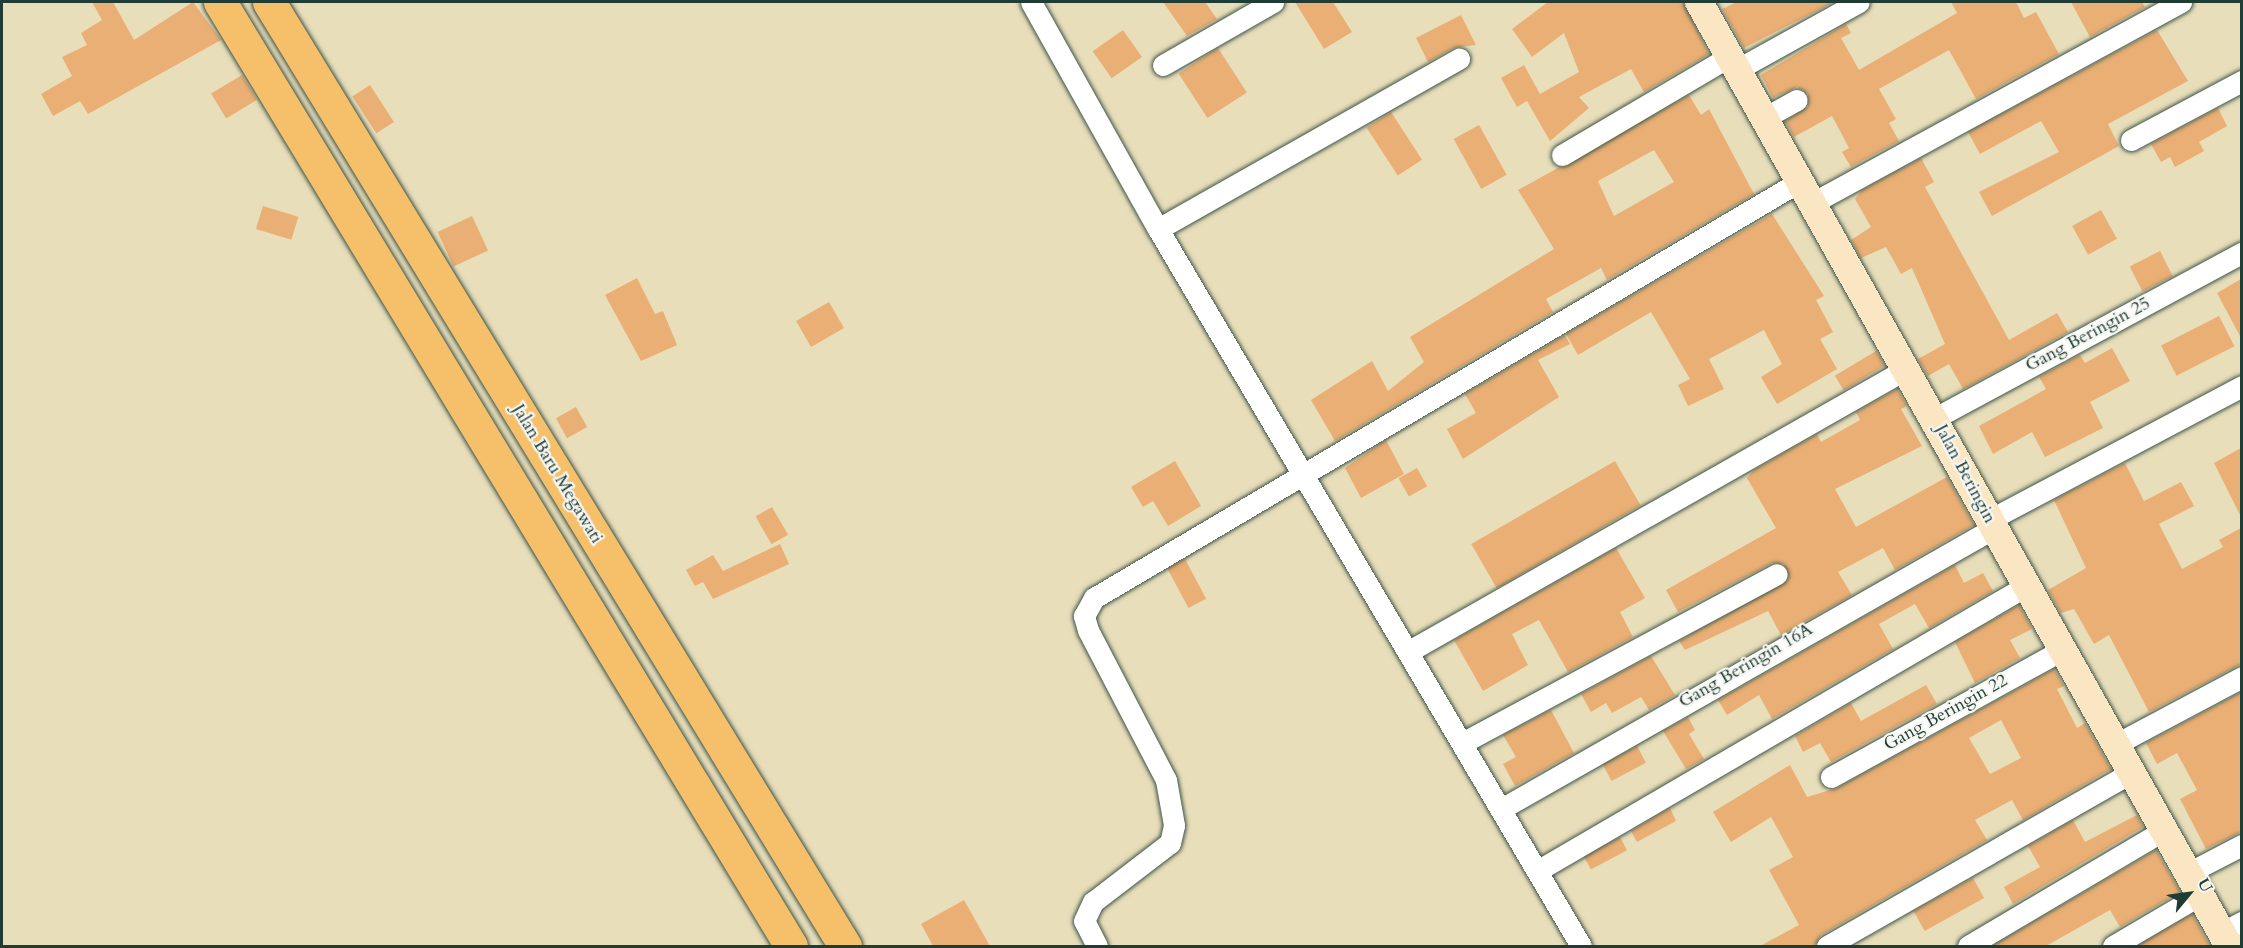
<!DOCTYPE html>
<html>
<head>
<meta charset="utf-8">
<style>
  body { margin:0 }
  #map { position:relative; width:2243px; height:948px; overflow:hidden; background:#e9deba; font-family:Cardo,serif }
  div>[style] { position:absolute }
  .building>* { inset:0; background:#eaaf75; transform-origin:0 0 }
  .roads { filter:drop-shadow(0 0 2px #3d5548) drop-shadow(0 0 2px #3d5548) }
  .street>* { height:21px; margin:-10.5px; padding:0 10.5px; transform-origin:10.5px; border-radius:10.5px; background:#fff }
  .secondary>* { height:28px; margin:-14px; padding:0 14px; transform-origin:14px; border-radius:14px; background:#fbe6c4 }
  .highway>* { height:33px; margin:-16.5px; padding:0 16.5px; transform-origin:16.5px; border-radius:16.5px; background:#f6c06b }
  span { translate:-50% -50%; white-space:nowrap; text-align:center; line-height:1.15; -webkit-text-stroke:4.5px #f6f6f2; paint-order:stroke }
  .street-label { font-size:18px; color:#1f3d34 }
  .frame { position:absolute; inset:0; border:3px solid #1f3d34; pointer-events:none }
  .north { position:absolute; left:2159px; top:864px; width:60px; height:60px; -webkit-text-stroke:4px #f6f6f2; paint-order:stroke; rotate:61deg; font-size:16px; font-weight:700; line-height:24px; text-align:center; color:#1f3d34 }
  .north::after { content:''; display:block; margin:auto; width:21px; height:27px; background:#1f3d34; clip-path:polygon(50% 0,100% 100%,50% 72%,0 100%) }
</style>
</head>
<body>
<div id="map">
  <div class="building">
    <div style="clip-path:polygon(92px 2px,113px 2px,134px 40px,193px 2px,221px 40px,88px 114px,80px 101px,53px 116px,41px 94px,72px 76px,62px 57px,87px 45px,81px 33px,102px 20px)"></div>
    <div style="clip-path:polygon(1163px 2px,1205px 2px,1217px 19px,1187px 36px)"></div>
    <div style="clip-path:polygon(1295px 2px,1333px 2px,1352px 32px,1324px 49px)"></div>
    <div style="clip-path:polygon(1548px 2px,1683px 2px,1709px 54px,1644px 92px,1631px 69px,1579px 97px,1589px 108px,1550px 141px,1527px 101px,1517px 107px,1501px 78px,1524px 65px,1540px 94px,1579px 72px,1564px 33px,1532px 57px,1512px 29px)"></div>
    <div style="clip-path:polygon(1737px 2px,1834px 2px,1744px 48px,1722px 9px)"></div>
    <div style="clip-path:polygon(1951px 2px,2016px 2px,2024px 18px,2036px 12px,2059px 54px,1976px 99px,1949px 50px,1879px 89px,1896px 119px,1889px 123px,1899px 141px,1851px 167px,1842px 152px,1849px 148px,1832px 116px,1794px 137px,1785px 121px,1808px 107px,1808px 94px,1797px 87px,1773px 98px,1761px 75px,1846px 24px,1851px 33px,1841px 38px,1859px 70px,1957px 13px)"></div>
    <div style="clip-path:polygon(2071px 2px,2142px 2px,2145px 7px,2090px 37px)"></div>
    <div style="clip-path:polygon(1461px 15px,1476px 45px,1453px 48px,1428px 62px,1416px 38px)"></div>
    <div style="left:1123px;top:30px;width:33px;height:37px;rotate:55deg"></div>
    <div style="clip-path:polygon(2157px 30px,2188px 81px,2108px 124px,2119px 146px,1992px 216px,1979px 192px,2059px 152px,2041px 121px,1980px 154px,1968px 132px)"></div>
    <div style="left:1218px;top:48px;width:53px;height:47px;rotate:57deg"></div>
    <div style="left:242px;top:75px;width:29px;height:36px;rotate:59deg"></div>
    <div style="left:370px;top:85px;width:44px;height:21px;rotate:57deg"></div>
    <div style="clip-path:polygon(evenodd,1689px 95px,1701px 115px,1709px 109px,1754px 194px,1607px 280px,1601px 268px,1546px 299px,1553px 312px,1335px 441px,1311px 400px,1372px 361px,1388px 391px,1424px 362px,1410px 337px,1554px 249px,1518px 190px,1689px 95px,1654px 150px,1674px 182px,1614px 216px,1598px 181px,1654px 150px)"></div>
    <div style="clip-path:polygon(2218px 108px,2227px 126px,2199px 142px,2204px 151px,2175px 167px,2170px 157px,2161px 162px,2151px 144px)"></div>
    <div style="left:1391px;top:112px;width:57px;height:29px;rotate:57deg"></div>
    <div style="left:1479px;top:125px;width:57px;height:29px;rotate:61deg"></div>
    <div style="clip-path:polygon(1921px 158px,1934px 182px,1925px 187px,2009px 340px,2057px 313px,2068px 332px,1963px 389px,1949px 364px,1928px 376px,1918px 359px,1945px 344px,1912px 268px,1901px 274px,1886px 247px,1861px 258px,1851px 240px,1871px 227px,1855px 199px,1862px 190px)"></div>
    <div style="left:263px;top:206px;width:37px;height:24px;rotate:17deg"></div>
    <div style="left:2101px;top:210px;width:33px;height:33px;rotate:61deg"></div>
    <div style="clip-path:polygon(1772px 214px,1824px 296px,1816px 300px,1833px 332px,1820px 339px,1837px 369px,1777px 404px,1761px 377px,1782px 364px,1764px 330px,1709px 359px,1724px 389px,1688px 406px,1678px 385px,1690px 379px,1651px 312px,1578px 355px,1566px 334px)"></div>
    <div style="left:472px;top:216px;width:38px;height:38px;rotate:65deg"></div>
    <div style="left:2160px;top:251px;width:28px;height:34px;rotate:63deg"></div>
    <div style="clip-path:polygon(637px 278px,655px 314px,663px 311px,677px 345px,641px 361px,605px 295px)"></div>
    <div style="clip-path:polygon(2241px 279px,2241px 338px,2217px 293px)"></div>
    <div style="left:829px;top:302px;width:30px;height:38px;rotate:60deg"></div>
    <div style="left:2219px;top:316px;width:34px;height:65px;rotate:63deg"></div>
    <div style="clip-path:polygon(1565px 335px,1570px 344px,1538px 360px,1559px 397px,1463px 459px,1447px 429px,1476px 413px,1465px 394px)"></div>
    <div style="clip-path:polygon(2112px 348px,2130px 381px,2090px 402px,2103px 428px,2045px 457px,2032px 432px,1993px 454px,1979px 426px,2046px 389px,2039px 377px,2080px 355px,2085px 363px)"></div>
    <div style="left:1876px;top:351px;width:17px;height:48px;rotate:59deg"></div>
    <div style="clip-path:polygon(1897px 389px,1907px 406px,1901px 409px,1922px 446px,1835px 489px,1856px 527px,1947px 477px,1974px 525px,1895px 570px,1883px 548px,1838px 572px,1852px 595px,1781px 635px,1768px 611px,1685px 650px,1679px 641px,1788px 580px,1784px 564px,1772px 563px,1678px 612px,1666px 590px,1776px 528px,1747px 478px,1754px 470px,1817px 434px,1821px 442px,1860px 420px,1856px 412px)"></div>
    <div style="left:576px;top:407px;width:23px;height:23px;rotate:61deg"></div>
    <div style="clip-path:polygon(1386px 440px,1404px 474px,1361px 498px,1345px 468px)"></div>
    <div style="clip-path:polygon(2241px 448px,2241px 517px,2214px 463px)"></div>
    <div style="clip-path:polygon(1175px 461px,1201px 506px,1168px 526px,1153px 501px,1143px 507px,1131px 487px)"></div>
    <div style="left:1615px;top:461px;width:51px;height:166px;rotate:60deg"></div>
    <div style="clip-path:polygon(2125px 463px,2144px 501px,2181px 482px,2194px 506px,2159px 524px,2182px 569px,2223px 547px,2219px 540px,2241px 528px,2241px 664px,2149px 712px,2109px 635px,2094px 644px,2074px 609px,2061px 613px,2048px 590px,2086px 568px,2054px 500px)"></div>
    <div style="left:1417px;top:468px;width:21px;height:21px;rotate:61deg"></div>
    <div style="left:772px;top:507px;width:32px;height:19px;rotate:60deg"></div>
    <div style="clip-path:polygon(780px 544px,789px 564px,713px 599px,703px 582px,695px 586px,686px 570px,713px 555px,723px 571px)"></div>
    <div style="clip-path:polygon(1616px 548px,1645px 598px,1620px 612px,1633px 637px,1568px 672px,1539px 620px,1512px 634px,1528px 665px,1483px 691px,1454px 640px)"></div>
    <div style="left:1185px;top:559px;width:45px;height:20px;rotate:62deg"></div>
    <div style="clip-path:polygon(1955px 565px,1964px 583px,1983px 573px,1993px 591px,1929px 628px,1915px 604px,1879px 624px,1893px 649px,1772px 719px,1759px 695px,1727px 715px,1718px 700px)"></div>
    <div style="clip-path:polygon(2019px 605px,2032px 629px,2010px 640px,2020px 658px,1975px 683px,1955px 642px)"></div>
    <div style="clip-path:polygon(1651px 656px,1675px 695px,1649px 710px,1641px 697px,1612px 713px,1606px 703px,1591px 712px,1581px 694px)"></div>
    <div style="clip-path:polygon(evenodd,2054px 669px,2064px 686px,2057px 689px,2077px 728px,2085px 723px,2111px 769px,2023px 820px,2012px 800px,1975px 820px,1987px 840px,1821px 935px,1814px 946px,1760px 946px,1799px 925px,1769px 870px,1793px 857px,1771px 817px,1731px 842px,1713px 812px,1790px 765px,1807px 797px,1837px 788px,2054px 669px,2001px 720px,2021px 758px,1990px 774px,1969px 738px,2001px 720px)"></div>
    <div style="clip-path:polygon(1926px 685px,1937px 704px,1831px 762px,1820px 743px,1803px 752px,1795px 736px,1851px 703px,1861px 721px)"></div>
    <div style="clip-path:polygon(2241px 692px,2241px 832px,2206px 849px,2180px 799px,2197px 790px,2177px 753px,2157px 764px,2146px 743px)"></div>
    <div style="clip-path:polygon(1551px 710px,1574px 753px,1515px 786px,1503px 764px,1516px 757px,1503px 735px)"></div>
    <div style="clip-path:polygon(1688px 717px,1695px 730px,1689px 734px,1704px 759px,1686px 769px,1663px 731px)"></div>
    <div style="left:1637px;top:746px;width:19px;height:39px;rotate:62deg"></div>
    <div style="clip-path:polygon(1670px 808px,1676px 821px,1637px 842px,1631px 831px)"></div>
    <div style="clip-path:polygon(2137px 815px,2143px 827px,2013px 904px,2004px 887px,2040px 867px,2028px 846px,2073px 820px,2085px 842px)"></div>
    <div style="left:1620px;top:837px;width:15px;height:41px;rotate:62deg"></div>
    <div style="clip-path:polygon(2156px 850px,2180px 892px,2120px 927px,2110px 910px,2046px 946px,1992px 946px)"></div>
    <div style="left:1973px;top:878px;width:23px;height:68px;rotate:61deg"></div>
    <div style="clip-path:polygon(964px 900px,990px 946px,933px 946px,921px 924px)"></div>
    <div style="clip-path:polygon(2192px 914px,2210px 946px,2137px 946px)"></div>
  </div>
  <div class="roads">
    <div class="street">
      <div style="left:1031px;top:2px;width:260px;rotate:60.8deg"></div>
      <div style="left:1158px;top:229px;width:832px;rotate:59.46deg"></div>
      <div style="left:1163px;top:65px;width:127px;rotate:-29.8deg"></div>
      <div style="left:1738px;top:69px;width:138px;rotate:-29deg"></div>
      <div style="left:1766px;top:117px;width:35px;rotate:-29deg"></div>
      <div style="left:2131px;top:140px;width:126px;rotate:-28deg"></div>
      <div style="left:1562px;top:155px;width:195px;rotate:-30.5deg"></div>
      <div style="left:1816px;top:201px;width:416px;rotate:-28.6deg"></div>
      <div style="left:1158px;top:229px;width:346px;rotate:-29.5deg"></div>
      <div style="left:1935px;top:418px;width:349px;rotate:-28.3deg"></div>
      <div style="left:1989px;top:520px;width:286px;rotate:-27.9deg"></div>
      <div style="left:1411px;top:650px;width:569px;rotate:-29.58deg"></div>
      <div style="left:1462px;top:743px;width:357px;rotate:-28.2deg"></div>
      <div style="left:2116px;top:744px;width:143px;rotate:-28deg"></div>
      <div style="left:1831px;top:777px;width:264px;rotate:-28.8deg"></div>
      <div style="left:1501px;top:809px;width:567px;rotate:-29.68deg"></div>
      <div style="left:1537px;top:871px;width:566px;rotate:-30.23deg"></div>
      <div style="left:2188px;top:873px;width:61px;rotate:-27.4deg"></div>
      <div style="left:2221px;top:933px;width:24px;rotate:-28deg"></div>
      <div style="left:1097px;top:946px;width:28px;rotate:-117deg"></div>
      <div style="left:1084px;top:921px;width:21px;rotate:-65deg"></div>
      <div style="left:1093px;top:902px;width:97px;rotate:-37.5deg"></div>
      <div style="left:1170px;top:843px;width:18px;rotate:-77deg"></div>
      <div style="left:1174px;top:825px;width:46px;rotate:-100.1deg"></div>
      <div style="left:1166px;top:780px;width:169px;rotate:-117.5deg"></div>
      <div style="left:1088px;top:630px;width:15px;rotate:-106deg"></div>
      <div style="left:1084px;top:616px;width:21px;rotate:-61deg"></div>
      <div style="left:1094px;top:598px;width:822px;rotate:-30.56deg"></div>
      <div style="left:1827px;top:946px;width:351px;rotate:-29.7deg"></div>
      <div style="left:1968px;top:946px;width:228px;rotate:-30.6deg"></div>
      <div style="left:2113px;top:946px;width:101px;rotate:-30.4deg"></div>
    </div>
    <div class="secondary">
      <div style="left:1699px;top:2px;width:1083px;rotate:60.69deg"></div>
    </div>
    <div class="highway">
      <div style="left:220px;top:2px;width:1103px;rotate:58.83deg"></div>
      <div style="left:269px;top:2px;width:1106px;rotate:58.61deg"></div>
    </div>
  </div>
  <div class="street-label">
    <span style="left:2088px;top:335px;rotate:-28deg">Gang Beringin 25</span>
    <span style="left:557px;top:474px;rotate:59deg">Jalan Baru Megawati</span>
    <span style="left:1965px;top:474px;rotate:62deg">Jalan Beringin</span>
    <span style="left:1746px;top:666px;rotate:-30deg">Gang Beringin 16A</span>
    <span style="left:1946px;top:713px;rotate:-29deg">Gang Beringin 22</span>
  </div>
  <div class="frame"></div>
  <div class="north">U</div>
</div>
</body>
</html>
